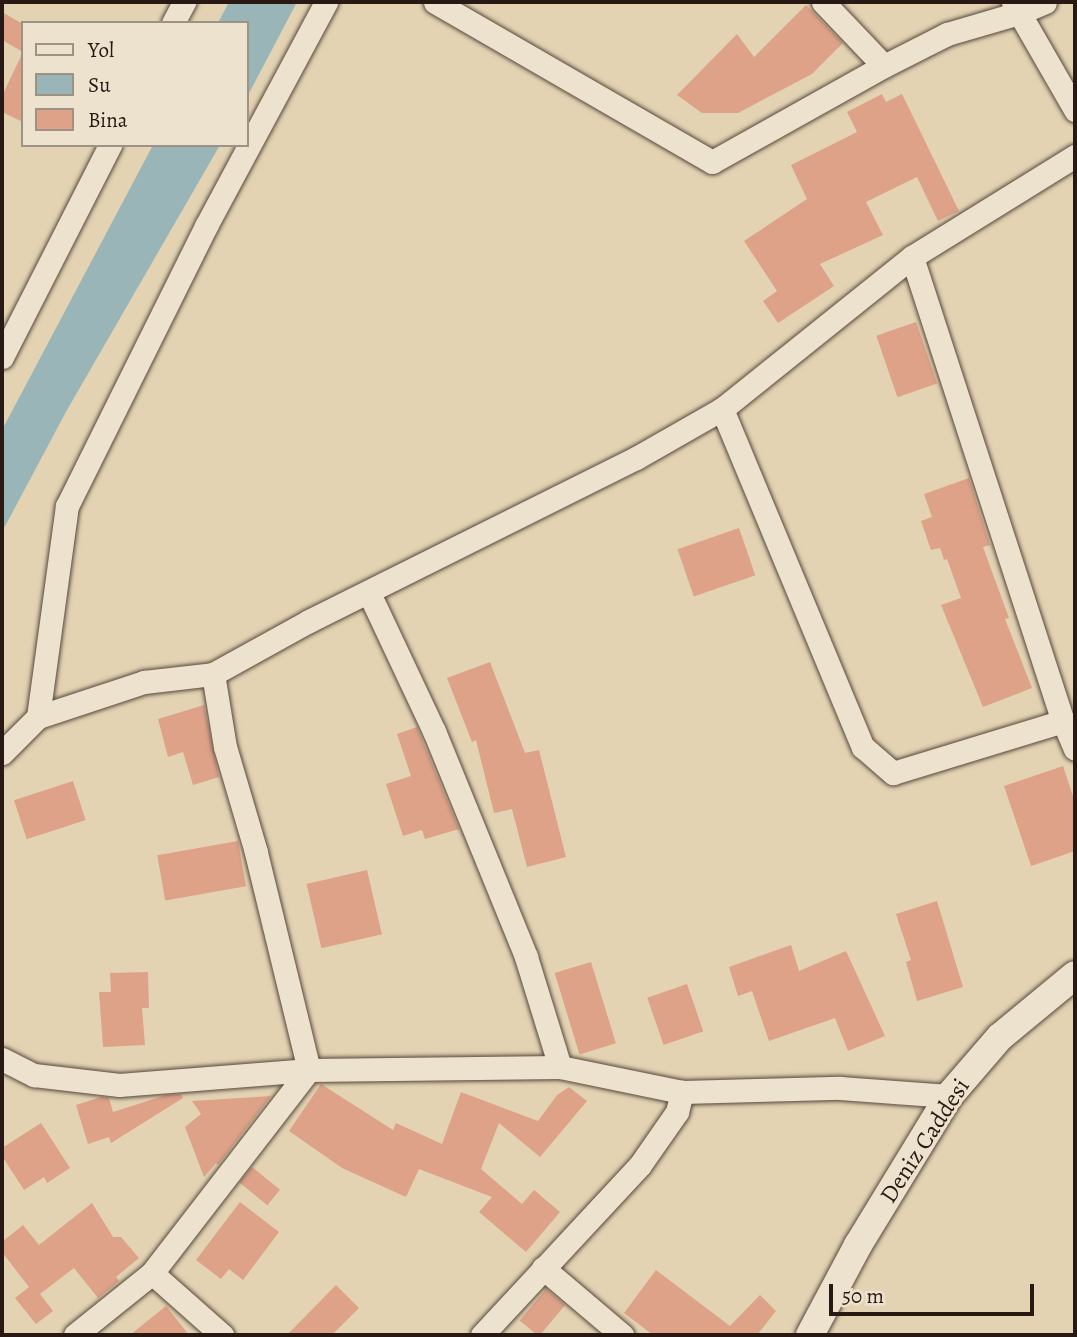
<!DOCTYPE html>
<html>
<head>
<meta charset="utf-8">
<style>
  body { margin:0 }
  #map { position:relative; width:1077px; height:1337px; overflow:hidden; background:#e3d3b3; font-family:Alegreya,serif }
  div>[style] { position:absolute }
  .water>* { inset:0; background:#9ab5b8 }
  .building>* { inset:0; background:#dda288; transform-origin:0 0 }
  .roads { filter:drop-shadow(0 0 2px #57483c) drop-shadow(0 0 2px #57483c) }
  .minor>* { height:23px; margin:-11.5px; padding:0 11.5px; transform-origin:11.5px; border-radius:11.5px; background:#ede2ce }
  .tertiary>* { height:28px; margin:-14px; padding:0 14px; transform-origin:14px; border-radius:14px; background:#ede2ce }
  span { translate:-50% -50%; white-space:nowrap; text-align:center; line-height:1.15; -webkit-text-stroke:6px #ede2ce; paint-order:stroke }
  .street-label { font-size:24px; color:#281914 }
  .frame { position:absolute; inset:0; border:4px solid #281914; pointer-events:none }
  .legend { position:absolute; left:21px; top:21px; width:228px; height:126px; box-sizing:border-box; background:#ede2ce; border:2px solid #9e9284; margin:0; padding:9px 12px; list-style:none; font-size:21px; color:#281914 }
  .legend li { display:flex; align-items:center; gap:14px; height:35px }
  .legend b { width:35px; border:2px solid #9e9284 }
  .scale { position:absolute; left:829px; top:1284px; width:205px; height:32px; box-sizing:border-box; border:4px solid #281914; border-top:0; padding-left:9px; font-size:21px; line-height:24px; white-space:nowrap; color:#281914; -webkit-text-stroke:5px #ede2ce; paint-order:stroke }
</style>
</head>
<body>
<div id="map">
  <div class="water">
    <div style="clip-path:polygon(229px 2px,297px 2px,247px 97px,247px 23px,218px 23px)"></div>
    <div style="clip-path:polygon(153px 145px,220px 145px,67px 410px,2px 532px,2px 430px)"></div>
  </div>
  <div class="building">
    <div style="clip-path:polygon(806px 5px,843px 43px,812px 74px,738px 113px,702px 113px,677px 95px,737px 34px,754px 57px)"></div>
    <div style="clip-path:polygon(2px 12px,23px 24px,23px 52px,2px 40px)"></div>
    <div style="clip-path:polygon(23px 52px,23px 122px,2px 112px,2px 96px)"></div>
    <div style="clip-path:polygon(882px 94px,886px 102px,902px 94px,959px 211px,938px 221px,917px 177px,866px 202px,883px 235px,820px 264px,834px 286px,778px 323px,763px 301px,777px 291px,744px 241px,807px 199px,791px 165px,857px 132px,847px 112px)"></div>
    <div style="left:916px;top:322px;width:65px;height:42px;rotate:71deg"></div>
    <div style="clip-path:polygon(969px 478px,990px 545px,983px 547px,1009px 618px,1005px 619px,1032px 688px,983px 707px,941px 605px,961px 598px,947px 559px,944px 560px,940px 548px,931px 550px,921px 521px,932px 517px,924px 494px)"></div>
    <div style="left:739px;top:528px;width:50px;height:65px;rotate:71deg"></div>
    <div style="clip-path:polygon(490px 662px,525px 753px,539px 750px,566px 857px,527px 867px,512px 809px,494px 813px,476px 740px,472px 742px,447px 678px)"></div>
    <div style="clip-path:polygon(204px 705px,219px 777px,193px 785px,183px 752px,168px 757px,158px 719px)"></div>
    <div style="clip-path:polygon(417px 727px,459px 829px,425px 839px,422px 830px,403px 836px,386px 784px,411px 776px,397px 734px)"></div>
    <div style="clip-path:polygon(1063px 766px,1075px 802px,1075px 851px,1031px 866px,1004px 786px)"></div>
    <div style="left:73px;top:781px;width:41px;height:62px;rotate:72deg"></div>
    <div style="left:238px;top:841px;width:46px;height:82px;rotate:80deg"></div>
    <div style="left:367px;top:870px;width:66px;height:62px;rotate:77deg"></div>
    <div style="clip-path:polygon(937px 901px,963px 987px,917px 1001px,906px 962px,911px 960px,896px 914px)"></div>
    <div style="clip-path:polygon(791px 945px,799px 971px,846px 951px,885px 1036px,848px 1051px,835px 1018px,769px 1041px,752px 991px,738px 996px,729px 967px)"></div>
    <div style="left:591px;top:962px;width:85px;height:38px;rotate:73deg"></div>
    <div style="clip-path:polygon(148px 972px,149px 1008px,142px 1008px,145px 1045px,103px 1047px,99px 992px,111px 992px,110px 973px)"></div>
    <div style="left:687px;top:984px;width:50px;height:42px;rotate:71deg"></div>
    <div style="clip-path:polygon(321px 1084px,393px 1130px,396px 1123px,442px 1144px,461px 1092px,538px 1121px,557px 1095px,569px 1087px,587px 1101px,540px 1157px,499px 1123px,481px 1169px,522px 1204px,534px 1190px,560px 1212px,526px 1252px,479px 1212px,492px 1197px,419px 1169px,406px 1197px,342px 1168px,289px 1131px)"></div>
    <div style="clip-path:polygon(181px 1094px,183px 1098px,111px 1143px,109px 1137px,88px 1144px,76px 1105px,101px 1097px,109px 1098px,113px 1112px,166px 1095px)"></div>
    <div style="clip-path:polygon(271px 1096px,218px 1165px,216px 1163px,204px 1177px,185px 1127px,201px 1114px,192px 1101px)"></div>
    <div style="clip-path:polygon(41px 1123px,70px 1168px,47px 1183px,44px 1177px,24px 1190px,2px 1156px,2px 1148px)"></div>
    <div style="left:252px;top:1167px;width:36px;height:20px;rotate:39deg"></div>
    <div style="clip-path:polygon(240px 1202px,279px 1232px,243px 1280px,229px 1269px,221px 1279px,196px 1260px)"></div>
    <div style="clip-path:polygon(92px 1203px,113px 1237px,121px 1237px,139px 1258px,116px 1277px,119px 1281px,98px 1298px,74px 1268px,40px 1294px,53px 1311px,36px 1324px,15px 1298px,29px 1287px,2px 1252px,2px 1242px,23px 1225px,39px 1245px)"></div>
    <div style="clip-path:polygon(656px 1270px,730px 1326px,760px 1295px,776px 1311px,757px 1335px,653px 1335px,624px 1313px)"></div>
    <div style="clip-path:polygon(336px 1285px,359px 1308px,332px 1335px,287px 1335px)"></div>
    <div style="left:546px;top:1289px;width:25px;height:41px;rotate:40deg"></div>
    <div style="clip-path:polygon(166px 1306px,189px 1335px,130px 1335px)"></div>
  </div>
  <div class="roads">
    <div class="minor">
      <div style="left:435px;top:2px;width:320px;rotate:30deg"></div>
      <div style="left:712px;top:162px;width:197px;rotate:-29.2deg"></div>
      <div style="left:823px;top:2px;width:88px;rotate:46.4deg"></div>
      <div style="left:884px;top:66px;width:71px;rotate:-26.9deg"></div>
      <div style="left:947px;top:34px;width:78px;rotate:-16.3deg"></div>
      <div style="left:1022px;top:12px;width:25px;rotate:-23deg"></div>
      <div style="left:1013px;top:2px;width:125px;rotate:60.1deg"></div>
      <div style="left:173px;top:23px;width:24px;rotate:-62deg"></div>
      <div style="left:912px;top:257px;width:488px;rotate:72deg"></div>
      <div style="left:1063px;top:721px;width:30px;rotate:67deg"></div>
      <div style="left:2px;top:357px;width:238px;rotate:-63deg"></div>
      <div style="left:722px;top:409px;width:366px;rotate:67.4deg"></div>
      <div style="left:863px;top:747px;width:40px;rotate:41deg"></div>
      <div style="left:893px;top:773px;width:178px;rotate:-17deg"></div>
      <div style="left:369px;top:593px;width:153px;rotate:64.8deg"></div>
      <div style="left:434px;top:731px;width:244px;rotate:67.8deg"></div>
      <div style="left:526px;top:957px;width:115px;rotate:72.8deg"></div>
      <div style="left:38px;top:717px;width:213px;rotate:-82.2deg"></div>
      <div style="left:67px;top:506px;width:313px;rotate:-63.6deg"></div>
      <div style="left:206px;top:226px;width:254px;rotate:-61.8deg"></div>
      <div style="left:2px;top:753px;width:51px;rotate:-45deg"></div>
      <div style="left:38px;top:717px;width:112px;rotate:-18.3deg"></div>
      <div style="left:144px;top:682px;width:69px;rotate:-6.6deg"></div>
      <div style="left:213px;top:674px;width:110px;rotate:-28.9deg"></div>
      <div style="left:309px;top:621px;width:365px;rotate:-26.5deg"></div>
      <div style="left:636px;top:458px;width:99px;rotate:-29.7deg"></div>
      <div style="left:722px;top:409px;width:243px;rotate:-38.7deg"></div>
      <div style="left:912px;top:257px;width:192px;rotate:-31.8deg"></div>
      <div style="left:2px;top:1059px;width:36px;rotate:27deg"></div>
      <div style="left:34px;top:1075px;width:86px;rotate:6.7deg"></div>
      <div style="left:119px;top:1085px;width:191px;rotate:-4.5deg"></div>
      <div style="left:309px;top:1070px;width:251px;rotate:-0.7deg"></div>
      <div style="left:560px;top:1067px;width:125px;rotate:11.6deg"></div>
      <div style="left:682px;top:1092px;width:158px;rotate:-1.5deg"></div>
      <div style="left:840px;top:1088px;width:109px;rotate:4.2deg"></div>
      <div style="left:543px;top:1268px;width:104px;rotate:40.3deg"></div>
      <div style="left:152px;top:1273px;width:94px;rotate:41.5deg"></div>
      <div style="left:75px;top:1335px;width:99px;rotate:-38.8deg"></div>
      <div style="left:152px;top:1273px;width:257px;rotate:-52.3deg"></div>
      <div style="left:309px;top:1070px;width:224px;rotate:-103.7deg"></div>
      <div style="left:256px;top:852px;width:109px;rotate:-106.4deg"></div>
      <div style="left:225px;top:747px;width:74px;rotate:-99.3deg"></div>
      <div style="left:482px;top:1335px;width:232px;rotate:-47.1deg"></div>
      <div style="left:640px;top:1165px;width:65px;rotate:-55.1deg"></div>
      <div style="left:677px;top:1112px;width:21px;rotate:-76deg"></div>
    </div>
    <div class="tertiary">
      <div style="left:810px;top:1335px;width:102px;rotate:-61.9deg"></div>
      <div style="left:858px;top:1245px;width:175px;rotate:-58.6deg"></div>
      <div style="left:949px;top:1096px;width:78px;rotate:-49.2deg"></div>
      <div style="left:1000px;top:1037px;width:97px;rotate:-39.6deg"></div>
    </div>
  </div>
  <div class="street-label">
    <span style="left:925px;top:1141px;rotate:-57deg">Deniz Caddesi</span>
  </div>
  <div class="frame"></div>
  <ul class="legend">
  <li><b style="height:9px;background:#ede2ce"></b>Yol</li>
  <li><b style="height:19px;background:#9ab5b8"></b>Su</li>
  <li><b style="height:19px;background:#dda288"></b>Bina</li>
  </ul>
  <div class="scale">50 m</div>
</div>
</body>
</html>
